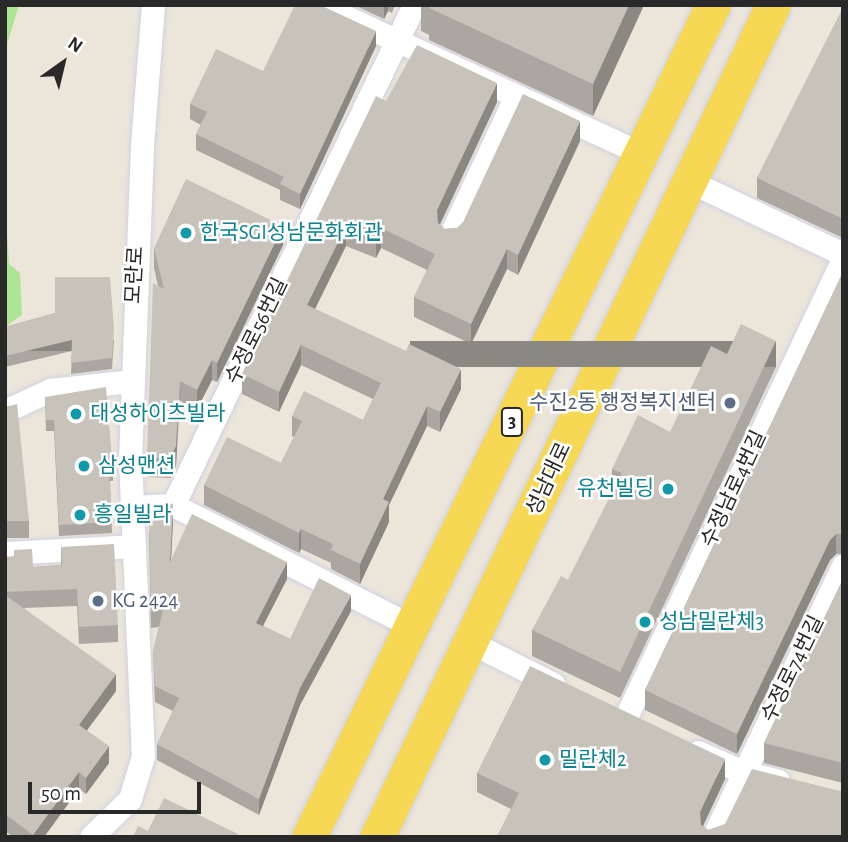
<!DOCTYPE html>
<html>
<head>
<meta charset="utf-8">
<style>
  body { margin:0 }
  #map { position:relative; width:848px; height:842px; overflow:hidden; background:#ece5da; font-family:"Alegreya Sans","Noto Sans KR",sans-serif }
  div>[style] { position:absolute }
  .green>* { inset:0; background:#ace693 }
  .roads { filter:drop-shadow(0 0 2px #cfd2e3) drop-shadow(0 0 2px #cfd2e3) }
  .minor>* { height:23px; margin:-11.5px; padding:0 11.5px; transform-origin:11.5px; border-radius:11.5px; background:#fff }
  .primary>* { height:35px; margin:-17.5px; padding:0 17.5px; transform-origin:17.5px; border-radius:17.5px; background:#f7d854 }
  .wall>* { inset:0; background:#aba7a0 }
  .shaded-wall>* { inset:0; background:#8b8882; transform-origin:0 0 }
  .building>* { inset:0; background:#c7c2ba }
  .dots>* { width:19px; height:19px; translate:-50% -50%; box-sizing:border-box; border:4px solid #fff; border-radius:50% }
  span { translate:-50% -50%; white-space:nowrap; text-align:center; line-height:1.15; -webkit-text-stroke:5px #fff; paint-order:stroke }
  .shield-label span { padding:2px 5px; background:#fff; border:2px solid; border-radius:5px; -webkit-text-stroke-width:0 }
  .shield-label { font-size:19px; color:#292929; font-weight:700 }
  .culture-label { font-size:21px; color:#0d838f }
  .left { translate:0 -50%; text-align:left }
  .right { translate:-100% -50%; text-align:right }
  .street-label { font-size:21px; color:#292929 }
  .service-label { font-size:21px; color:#4e5e75 }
  .frame { position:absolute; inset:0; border:7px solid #292929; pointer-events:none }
  .north { position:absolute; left:28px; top:28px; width:70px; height:70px; -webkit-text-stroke:5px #fff; paint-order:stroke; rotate:34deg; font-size:19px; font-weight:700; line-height:28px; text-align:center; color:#292929 }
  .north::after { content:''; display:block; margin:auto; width:24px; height:32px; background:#292929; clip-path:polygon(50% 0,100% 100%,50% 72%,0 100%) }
  .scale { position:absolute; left:28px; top:782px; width:173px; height:32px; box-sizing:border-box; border:4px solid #292929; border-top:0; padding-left:9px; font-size:21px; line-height:24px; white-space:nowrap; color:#292929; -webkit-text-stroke:5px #fff; paint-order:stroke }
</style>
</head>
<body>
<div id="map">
  <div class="green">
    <div style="clip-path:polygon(5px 5px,19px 5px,5px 51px)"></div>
    <div style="clip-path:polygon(5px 203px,9px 264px,20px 273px,22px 315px,5px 327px)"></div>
  </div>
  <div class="roads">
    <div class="minor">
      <div style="left:320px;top:5px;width:353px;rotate:24.8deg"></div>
      <div style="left:689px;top:181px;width:170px;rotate:25.4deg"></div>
      <div style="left:450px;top:236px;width:155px;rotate:-64.8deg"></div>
      <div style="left:5px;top:411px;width:50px;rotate:-25deg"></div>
      <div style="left:50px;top:390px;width:81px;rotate:-6.3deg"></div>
      <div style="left:173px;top:505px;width:555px;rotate:-64.27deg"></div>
      <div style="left:130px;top:507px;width:43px;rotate:-2.7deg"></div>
      <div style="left:173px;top:505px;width:267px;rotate:26.9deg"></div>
      <div style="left:5px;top:553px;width:129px;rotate:-3.1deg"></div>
      <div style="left:472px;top:643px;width:91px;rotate:26.8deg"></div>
      <div style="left:625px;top:719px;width:509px;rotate:-64.64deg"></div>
      <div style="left:698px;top:752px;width:49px;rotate:24deg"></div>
      <div style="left:743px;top:772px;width:36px;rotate:14deg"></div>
      <div style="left:91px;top:837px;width:54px;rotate:-44.3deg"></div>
      <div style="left:130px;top:799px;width:45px;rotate:-73.2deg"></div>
      <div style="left:143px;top:756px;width:296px;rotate:-92.5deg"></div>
      <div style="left:130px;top:460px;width:315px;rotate:-87.8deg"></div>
      <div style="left:142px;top:145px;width:140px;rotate:-85.5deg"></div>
      <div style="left:713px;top:837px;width:301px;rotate:-64.4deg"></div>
    </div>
    <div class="primary">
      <div style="left:309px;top:837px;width:925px;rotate:-64.1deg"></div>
      <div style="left:377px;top:837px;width:921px;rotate:-64.55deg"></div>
    </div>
  </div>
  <div class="wall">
    <div style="clip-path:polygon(354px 5px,395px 5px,392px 13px,388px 11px,384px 19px)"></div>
    <div style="clip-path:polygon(421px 5px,644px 5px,593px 116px,429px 40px,429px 35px,421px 31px)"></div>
    <div style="clip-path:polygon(843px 8px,843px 238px,757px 198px,757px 178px)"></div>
    <div style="clip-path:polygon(376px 46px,300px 209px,280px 200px,280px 190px,196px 150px,196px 134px,201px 125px,190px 119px,190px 104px,263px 71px)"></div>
    <div style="clip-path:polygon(386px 101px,497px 102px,440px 225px,445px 229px,457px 228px,580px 141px,518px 275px,507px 269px,471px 344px,414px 317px,414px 297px,427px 270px,381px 248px,376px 258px,346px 246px,315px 309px,461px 389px,440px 432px,427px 426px,389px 505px,389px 522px,360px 584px,331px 569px,331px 563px,301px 549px,299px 553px,204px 505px,204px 485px,281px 463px,294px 437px,292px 436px,292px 416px,363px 420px,373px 399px,301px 365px,279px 412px,242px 394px,242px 374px)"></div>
    <div style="clip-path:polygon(283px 245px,217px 382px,212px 380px,197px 409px,180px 401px,176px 466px,170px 478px,147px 477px,147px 457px,158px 286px,154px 268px,154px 248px)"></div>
    <div style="clip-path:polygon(843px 272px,843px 554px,836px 554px,830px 560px,737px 754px,645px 710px,645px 690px)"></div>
    <div style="clip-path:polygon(55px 313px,114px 340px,112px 369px,71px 374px,72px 351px,5px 367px,5px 327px)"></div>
    <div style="clip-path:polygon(727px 354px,776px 367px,620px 698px,532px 656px,532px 630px,568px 580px,612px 493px,612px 469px,670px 432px)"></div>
    <div style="clip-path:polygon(45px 397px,113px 470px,113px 481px,110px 481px,112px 533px,59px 536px,54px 431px,46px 431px)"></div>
    <div style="clip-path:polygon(5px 407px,29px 521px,29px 538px,5px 538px)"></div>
    <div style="clip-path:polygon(173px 521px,171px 560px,287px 579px,263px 626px,290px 639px,351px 611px,300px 705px,259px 815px,157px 760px,157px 744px,173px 711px,155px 702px,153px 652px,159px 627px,151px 628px,149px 532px)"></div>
    <div style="clip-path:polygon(61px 547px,118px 625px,118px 642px,79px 644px,77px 606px,24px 608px,116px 691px,87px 730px,109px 763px,86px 794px,79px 789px,44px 837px,13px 837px,5px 831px,5px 557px,33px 567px,61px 565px)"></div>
    <div style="clip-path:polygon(843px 579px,843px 783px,764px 763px,764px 743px)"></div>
    <div style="clip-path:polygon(477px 773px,725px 779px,703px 826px,708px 830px,840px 791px,843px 837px,497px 837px,511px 809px,477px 792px)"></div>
  </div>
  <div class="shaded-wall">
    <div style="clip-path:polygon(384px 5px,388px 5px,388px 11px,384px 19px)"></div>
    <div style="clip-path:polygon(629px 5px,644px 5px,593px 116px,593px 84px)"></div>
    <div style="clip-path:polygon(376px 31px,376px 46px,300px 209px,300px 194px)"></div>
    <div style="clip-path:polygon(497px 83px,497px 102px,437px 230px,437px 210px)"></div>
    <div style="clip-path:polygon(580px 121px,580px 141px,518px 275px,518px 255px)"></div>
    <div style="clip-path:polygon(283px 226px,283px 245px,217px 382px,217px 363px)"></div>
    <div style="clip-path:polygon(346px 226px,346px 246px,307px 325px,307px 305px)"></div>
    <div style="clip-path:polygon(381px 228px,381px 248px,376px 258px,376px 238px)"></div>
    <div style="clip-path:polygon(507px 249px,507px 269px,471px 344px,471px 324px)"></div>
    <div style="left:72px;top:340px;width:11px;height:69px;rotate:90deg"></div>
    <div style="left:776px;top:341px;width:26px;height:366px;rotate:90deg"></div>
    <div style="clip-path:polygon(301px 345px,301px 365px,279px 412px,279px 392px)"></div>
    <div style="clip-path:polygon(212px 360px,212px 380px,197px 409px,197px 390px)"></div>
    <div style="clip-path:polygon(461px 369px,461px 389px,440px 432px,440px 412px)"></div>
    <div style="clip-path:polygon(180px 381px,176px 466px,170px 478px,170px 459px)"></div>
    <div style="clip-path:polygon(427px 406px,427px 426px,389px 505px,389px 522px,360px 584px,360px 564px,383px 499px)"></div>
    <div style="clip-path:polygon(173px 504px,173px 521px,170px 579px,170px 562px)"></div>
    <div style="clip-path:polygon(301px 529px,301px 549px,299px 553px,299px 533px)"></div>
    <div style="clip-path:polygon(836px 534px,836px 554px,830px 560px,737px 754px,737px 734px,830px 540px)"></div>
    <div style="clip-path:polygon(287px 562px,287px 579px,256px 639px,256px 623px)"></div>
    <div style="clip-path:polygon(351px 595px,351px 611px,300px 705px,259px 815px,259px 799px,300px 688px)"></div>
    <div style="clip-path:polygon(116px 674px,116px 691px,79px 741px,79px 725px)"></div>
    <div style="clip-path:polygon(109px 746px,109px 763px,86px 794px,86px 778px)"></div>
    <div style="clip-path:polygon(725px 759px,725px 779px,700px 832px,700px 812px)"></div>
    <div style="clip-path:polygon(79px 772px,79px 789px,44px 837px,33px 837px,33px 835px)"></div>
  </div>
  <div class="building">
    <div style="clip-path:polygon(295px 5px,320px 5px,376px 31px,300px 194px,280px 184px,284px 177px,196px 134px,207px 112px,190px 104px,216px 49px,263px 71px)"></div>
    <div style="clip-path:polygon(430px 5px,629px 5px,593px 84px,429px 8px)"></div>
    <div style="clip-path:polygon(843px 8px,843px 219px,757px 178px)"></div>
    <div style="clip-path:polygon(417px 45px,497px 83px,437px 210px,438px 223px,445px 229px,457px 228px,463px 222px,523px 94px,580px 121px,518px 255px,507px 249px,471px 324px,414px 297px,435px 254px,381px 228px,376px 238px,346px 226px,307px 305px,406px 351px,409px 344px,461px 369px,440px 412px,427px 406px,383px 499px,389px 502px,360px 564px,331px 550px,333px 544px,301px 529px,299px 533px,204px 485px,227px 437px,281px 463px,302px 421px,292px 416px,304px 391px,363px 420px,381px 383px,301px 345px,279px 392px,242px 374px,376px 96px,386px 101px)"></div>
    <div style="clip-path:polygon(186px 179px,283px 226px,217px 363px,212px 360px,197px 390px,180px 381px,176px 446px,170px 459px,147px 457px,153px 283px,164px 289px,154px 248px)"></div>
    <div style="clip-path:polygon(843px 272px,843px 534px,836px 534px,830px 540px,737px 734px,645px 690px)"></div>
    <div style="clip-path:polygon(55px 277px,110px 277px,114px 329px,112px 358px,71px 363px,72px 340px,5px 356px,5px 327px,55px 313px)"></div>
    <div style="clip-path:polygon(741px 324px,776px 341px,620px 672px,532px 630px,561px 576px,568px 580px,622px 473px,612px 469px,638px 415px,670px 432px,711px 346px,727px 354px)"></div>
    <div style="clip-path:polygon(106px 387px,113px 470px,109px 470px,112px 522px,59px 525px,54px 420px,46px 420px,45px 397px)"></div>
    <div style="clip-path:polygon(17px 404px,29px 521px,5px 521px,5px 407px)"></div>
    <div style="clip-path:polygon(167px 503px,173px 504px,170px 562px,192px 514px,287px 562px,256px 623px,290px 639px,319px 578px,351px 595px,300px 688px,259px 799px,157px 744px,179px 698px,155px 686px,153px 652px,163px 610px,151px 611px,149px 515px)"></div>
    <div style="clip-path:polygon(114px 544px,118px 625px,79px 627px,77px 589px,5px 592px,5px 557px,14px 556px,14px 550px,32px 549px,33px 567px,62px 565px,61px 547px)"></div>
    <div style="clip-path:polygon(843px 579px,843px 763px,764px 743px)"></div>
    <div style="clip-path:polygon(5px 595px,116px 674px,79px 725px,109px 746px,86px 778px,79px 772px,33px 835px,5px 814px)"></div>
    <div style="clip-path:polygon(530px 666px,725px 759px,700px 812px,701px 825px,708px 830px,725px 824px,752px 769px,840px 791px,843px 791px,843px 837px,497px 837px,519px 793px,477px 773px)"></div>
    <div style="clip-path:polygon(164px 798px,238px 834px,236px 837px,133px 837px,138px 826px,148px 831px)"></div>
  </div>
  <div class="dots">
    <div style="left:186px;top:233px;background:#0f9aa8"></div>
    <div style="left:730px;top:403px;background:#5c6f8a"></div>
    <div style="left:76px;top:414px;background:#0f9aa8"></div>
    <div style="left:84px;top:466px;background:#0f9aa8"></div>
    <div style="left:668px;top:489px;background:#0f9aa8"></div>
    <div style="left:80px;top:515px;background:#0f9aa8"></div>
    <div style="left:98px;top:601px;background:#5c6f8a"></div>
    <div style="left:645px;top:622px;background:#0f9aa8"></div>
    <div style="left:545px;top:760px;background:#0f9aa8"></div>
  </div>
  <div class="shield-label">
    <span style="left:512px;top:422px">3</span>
  </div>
  <div class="culture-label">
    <span class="left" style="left:200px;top:233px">한국SGI성남문화회관</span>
    <span class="left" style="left:90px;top:414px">대성하이츠빌라</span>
    <span class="left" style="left:98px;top:466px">삼성맨션</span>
    <span class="right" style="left:654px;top:489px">유천빌딩</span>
    <span class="left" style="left:94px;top:515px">흥일빌라</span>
    <span class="left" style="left:659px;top:622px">성남밀란체3</span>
    <span class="left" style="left:559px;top:760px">밀란체2</span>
  </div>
  <div class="street-label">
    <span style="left:135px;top:275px;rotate:-87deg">모란로</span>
    <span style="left:257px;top:331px;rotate:-64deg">수정로56번길</span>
    <span style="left:549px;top:479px;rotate:-65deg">성남대로</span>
    <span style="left:734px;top:489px;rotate:-65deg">수정남로4번길</span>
    <span style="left:793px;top:669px;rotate:-64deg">수정로74번길</span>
  </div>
  <div class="service-label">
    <span class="right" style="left:716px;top:403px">수진2동 행정복지센터</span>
    <span class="left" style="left:112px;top:601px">KG 2424</span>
  </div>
  <div class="frame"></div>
  <div class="north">N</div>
  <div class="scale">50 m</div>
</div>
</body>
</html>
